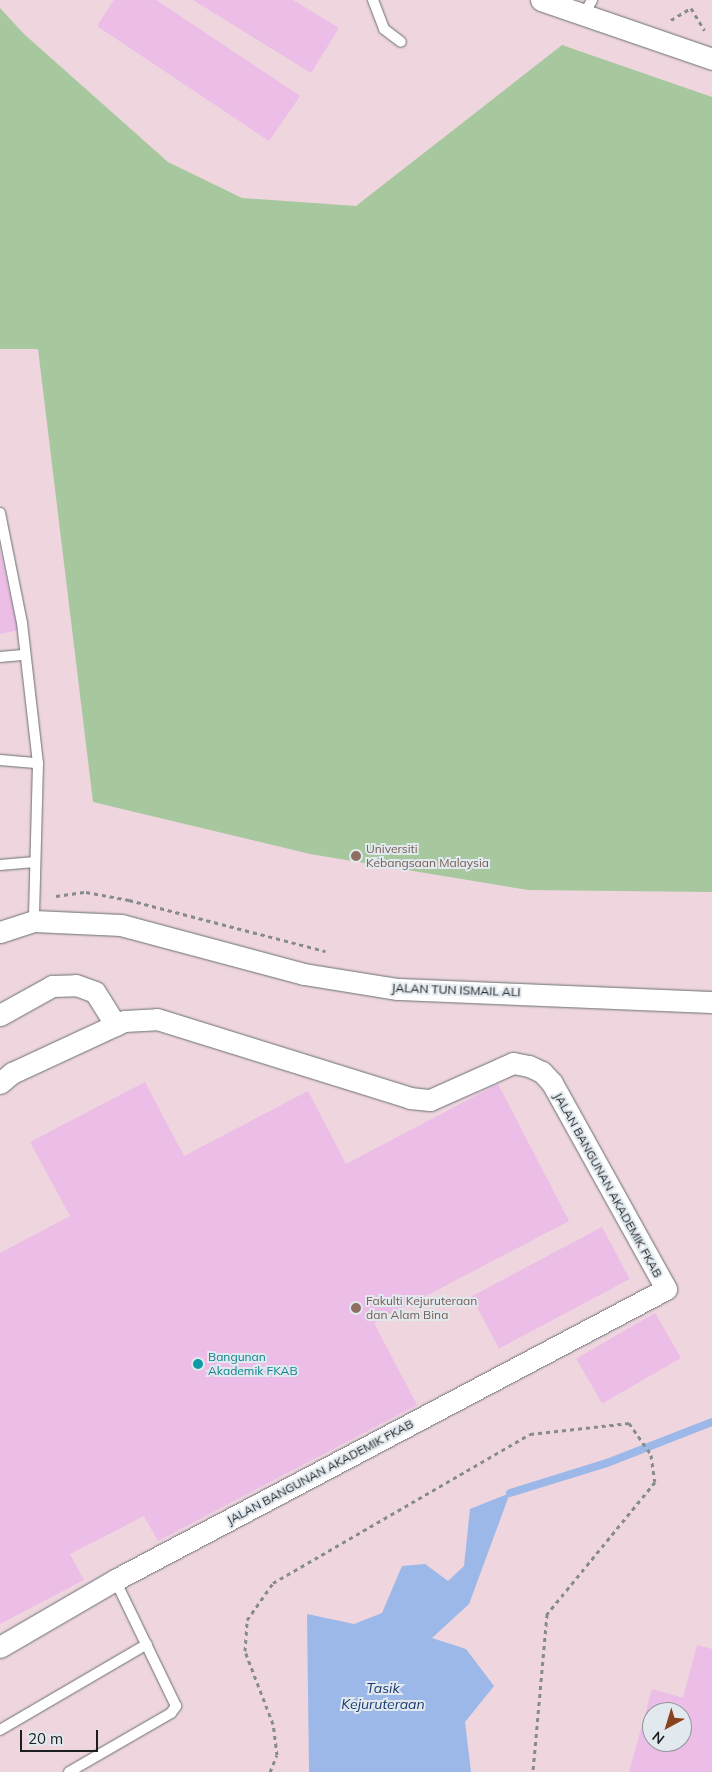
<!DOCTYPE html>
<html>
<head>
<meta charset="utf-8">
<style>
  body { margin:0 }
  #map { position:relative; width:712px; height:1772px; overflow:hidden; background:#e1e8ee; font-family:Mulish,sans-serif }
  div>[style] { position:absolute }
  .education>* { inset:0; background:#eed5de }
  .green>* { inset:0; background:#a7c89f }
  .water>* { inset:0; background:#9cb8e8 }
  .stream>* { height:8px; margin:-4px; padding:0 4px; transform-origin:4px; border-radius:4px; background:#9cb8e8 }
  .building>* { inset:0; background:#ebbde7; transform-origin:0 0 }
  .path>* { height:3px; margin-top:-1.5px; transform-origin:0; background:repeating-linear-gradient(90deg,#868b8f 0 4px,transparent 0 8px) }
  .roads { filter:drop-shadow(0 0 1px #696f74) drop-shadow(0 0 1px #696f74) }
  .lane>* { height:10px; margin:-5px; padding:0 5px; transform-origin:5px; border-radius:5px; background:#fff }
  .street>* { height:21px; margin:-10.5px; padding:0 10.5px; transform-origin:10.5px; border-radius:10.5px; background:#fff }
  .dots>* { width:14px; height:14px; translate:-50% -50%; box-sizing:border-box; border:2px solid #e1e8ee; border-radius:50% }
  span { translate:-50% -50%; white-space:nowrap; text-align:center; line-height:1.15; -webkit-text-stroke:4px #e1e8ee; paint-order:stroke }
  .education-label { font-size:12px; color:#785e54 }
  .left { translate:0 -50%; text-align:left }
  .street-label { font-size:12px; color:#1c1e20 }
  .culture-label { font-size:12px; color:#0d838f }
  .water-label { font-size:14px; color:#193972; font-style:italic }
  .north { position:absolute; left:642px; top:1702px; width:50px; height:50px; box-sizing:border-box; background:#e1e8ee; border:1px solid #92979c; border-radius:50%; rotate:219deg; font-size:14px; font-weight:700; line-height:20px; text-align:center; color:#1c1e20 }
  .north::after { content:''; display:block; margin:auto; width:18px; height:22px; background:#88421d; clip-path:polygon(50% 0,100% 100%,50% 72%,0 100%) }
  .scale { position:absolute; left:20px; top:1730px; width:78px; height:22px; box-sizing:border-box; border:2px solid #1c1e20; border-top:0; padding-left:6px; font-size:15px; line-height:18px; white-space:nowrap; color:#1c1e20; -webkit-text-stroke:4px #e1e8ee; paint-order:stroke }
</style>
</head>
<body>
<div id="map">
  <div class="education">
    <div style="clip-path:polygon(evenodd,0 0,712px 0,712px 1772px,0 1772px,0 0,652px 1712px,682px 1712px,682px 1742px,652px 1742px,652px 1712px)"></div>
  </div>
  <div class="green">
    <div style="clip-path:polygon(0 8px,24px 34px,168px 162px,242px 198px,356px 206px,562px 45px,712px 97px,712px 892px,528px 890px,310px 854px,93px 802px,38px 349px,0 349px)"></div>
  </div>
  <div class="water">
    <div style="clip-path:polygon(510px 1493px,469px 1604px,432px 1638px,466px 1649px,494px 1686px,465px 1722px,471px 1772px,309px 1772px,307px 1614px,354px 1624px,382px 1613px,402px 1566px,425px 1564px,448px 1581px,464px 1566px,470px 1509px)"></div>
  </div>
  <div class="stream">
    <div style="left:510px;top:1493px;width:102px;rotate:-17.2deg"></div>
    <div style="left:607px;top:1463px;width:113px;rotate:-21.3deg"></div>
  </div>
  <div class="building">
    <div style="clip-path:polygon(114px 0,156px 0,300px 96px,269px 141px,97px 26px)"></div>
    <div style="clip-path:polygon(193px 0,293px 0,339px 28px,311px 73px)"></div>
    <div style="clip-path:polygon(0 551px,18px 630px,0 634px)"></div>
    <div style="clip-path:polygon(145px 1082px,184px 1156px,308px 1091px,346px 1164px,498px 1084px,569px 1221px,374px 1323px,417px 1405px,158px 1541px,144px 1516px,70px 1554px,84px 1580px,0 1624px,0 1253px,70px 1216px,30px 1142px)"></div>
    <div style="left:602px;top:1227px;width:59px;height:148px;rotate:62deg"></div>
    <div style="left:655px;top:1313px;width:52px;height:91px;rotate:60deg"></div>
    <div style="clip-path:polygon(evenodd,697px 1645px,712px 1649px,712px 1772px,629px 1772px,652px 1689px,683px 1698px,697px 1645px,652px 1712px,682px 1712px,682px 1742px,652px 1742px,652px 1712px)"></div>
  </div>
  <div class="path">
    <div style="left:671px;top:20px;width:23px;rotate:-31deg"></div>
    <div style="left:691px;top:8px;width:26px;rotate:59deg"></div>
    <div style="left:56px;top:896px;width:30px;rotate:-8deg"></div>
    <div style="left:86px;top:892px;width:44px;rotate:10.5deg"></div>
    <div style="left:129px;top:900px;width:203px;rotate:14.6deg"></div>
    <div style="left:270px;top:1772px;width:18px;rotate:-68deg"></div>
    <div style="left:277px;top:1755px;width:31px;rotate:-97deg"></div>
    <div style="left:273px;top:1724px;width:78px;rotate:-111deg"></div>
    <div style="left:245px;top:1651px;width:31px;rotate:-86deg"></div>
    <div style="left:247px;top:1620px;width:45px;rotate:-54.9deg"></div>
    <div style="left:273px;top:1583px;width:297px;rotate:-30.1deg"></div>
    <div style="left:530px;top:1434px;width:100px;rotate:-6.3deg"></div>
    <div style="left:629px;top:1423px;width:39px;rotate:55deg"></div>
    <div style="left:651px;top:1455px;width:27px;rotate:82deg"></div>
    <div style="left:655px;top:1482px;width:171px;rotate:129.3deg"></div>
    <div style="left:547px;top:1614px;width:159px;rotate:95.1deg"></div>
  </div>
  <div class="roads">
    <div class="lane">
      <div style="left:373px;top:0;width:31px;rotate:69deg"></div>
      <div style="left:384px;top:29px;width:21px;rotate:37deg"></div>
      <div style="left:584px;top:14px;width:16px;rotate:-60deg"></div>
      <div style="left:0;top:513px;width:112px;rotate:78.7deg"></div>
      <div style="left:22px;top:623px;width:141px;rotate:83.5deg"></div>
      <div style="left:38px;top:763px;width:158px;rotate:91.5deg"></div>
      <div style="left:0;top:657px;width:25px;rotate:-5deg"></div>
      <div style="left:0;top:760px;width:38px;rotate:5deg"></div>
      <div style="left:0;top:865px;width:35px;rotate:-5deg"></div>
      <div style="left:0;top:1730px;width:170px;rotate:-30.3deg"></div>
      <div style="left:69px;top:1772px;width:118px;rotate:-30deg"></div>
      <div style="left:171px;top:1713px;width:9px;rotate:-54deg"></div>
      <div style="left:176px;top:1706px;width:140px;rotate:-115.8deg"></div>
    </div>
    <div class="street">
      <div style="left:541px;top:0;width:181px;rotate:19deg"></div>
      <div style="left:0;top:932px;width:36px;rotate:-18deg"></div>
      <div style="left:34px;top:921px;width:87px;rotate:2.6deg"></div>
      <div style="left:121px;top:925px;width:189px;rotate:15deg"></div>
      <div style="left:304px;top:974px;width:95px;rotate:9.1deg"></div>
      <div style="left:398px;top:989px;width:314px;rotate:2.4deg"></div>
      <div style="left:0;top:1015px;width:60px;rotate:-29.1deg"></div>
      <div style="left:52px;top:986px;width:24px;rotate:-2deg"></div>
      <div style="left:76px;top:985px;width:20px;rotate:20deg"></div>
      <div style="left:95px;top:992px;width:39px;rotate:58deg"></div>
      <div style="left:0;top:1083px;width:16px;rotate:-40deg"></div>
      <div style="left:12px;top:1073px;width:123px;rotate:-24.9deg"></div>
      <div style="left:124px;top:1021px;width:33px;rotate:-3deg"></div>
      <div style="left:157px;top:1019px;width:265px;rotate:17.3deg"></div>
      <div style="left:410px;top:1098px;width:20px;rotate:6deg"></div>
      <div style="left:430px;top:1100px;width:91px;rotate:-24deg"></div>
      <div style="left:513px;top:1063px;width:16px;rotate:11deg"></div>
      <div style="left:529px;top:1066px;width:14px;rotate:25deg"></div>
      <div style="left:542px;top:1072px;width:15px;rotate:48deg"></div>
      <div style="left:552px;top:1083px;width:235px;rotate:61deg"></div>
      <div style="left:666px;top:1289px;width:623px;rotate:152.16deg"></div>
      <div style="left:115px;top:1580px;width:133px;rotate:149.8deg"></div>
    </div>
  </div>
  <div class="dots">
    <div style="left:356px;top:856px;background:#8d6e63"></div>
    <div style="left:356px;top:1308px;background:#8d6e63"></div>
    <div style="left:198px;top:1364px;background:#0f9aa8"></div>
  </div>
  <div class="education-label">
    <span class="left" style="left:366px;top:856px">Universiti<br>Kebangsaan Malaysia</span>
    <span class="left" style="left:366px;top:1308px">Fakulti Kejuruteraan<br>dan Alam Bina</span>
  </div>
  <div class="street-label">
    <span style="left:456px;top:990px;rotate:2deg">JALAN TUN ISMAIL ALI</span>
    <span style="left:608px;top:1185px;rotate:61deg">JALAN BANGUNAN AKADEMIK FKAB</span>
    <span style="left:320px;top:1472px;rotate:-28deg">JALAN BANGUNAN AKADEMIK FKAB</span>
  </div>
  <div class="culture-label">
    <span class="left" style="left:208px;top:1364px">Bangunan<br>Akademik FKAB</span>
  </div>
  <div class="water-label">
    <span style="left:383px;top:1696px">Tasik<br>Kejuruteraan</span>
  </div>
  <div class="north">N</div>
  <div class="scale">20 m</div>
</div>
</body>
</html>
